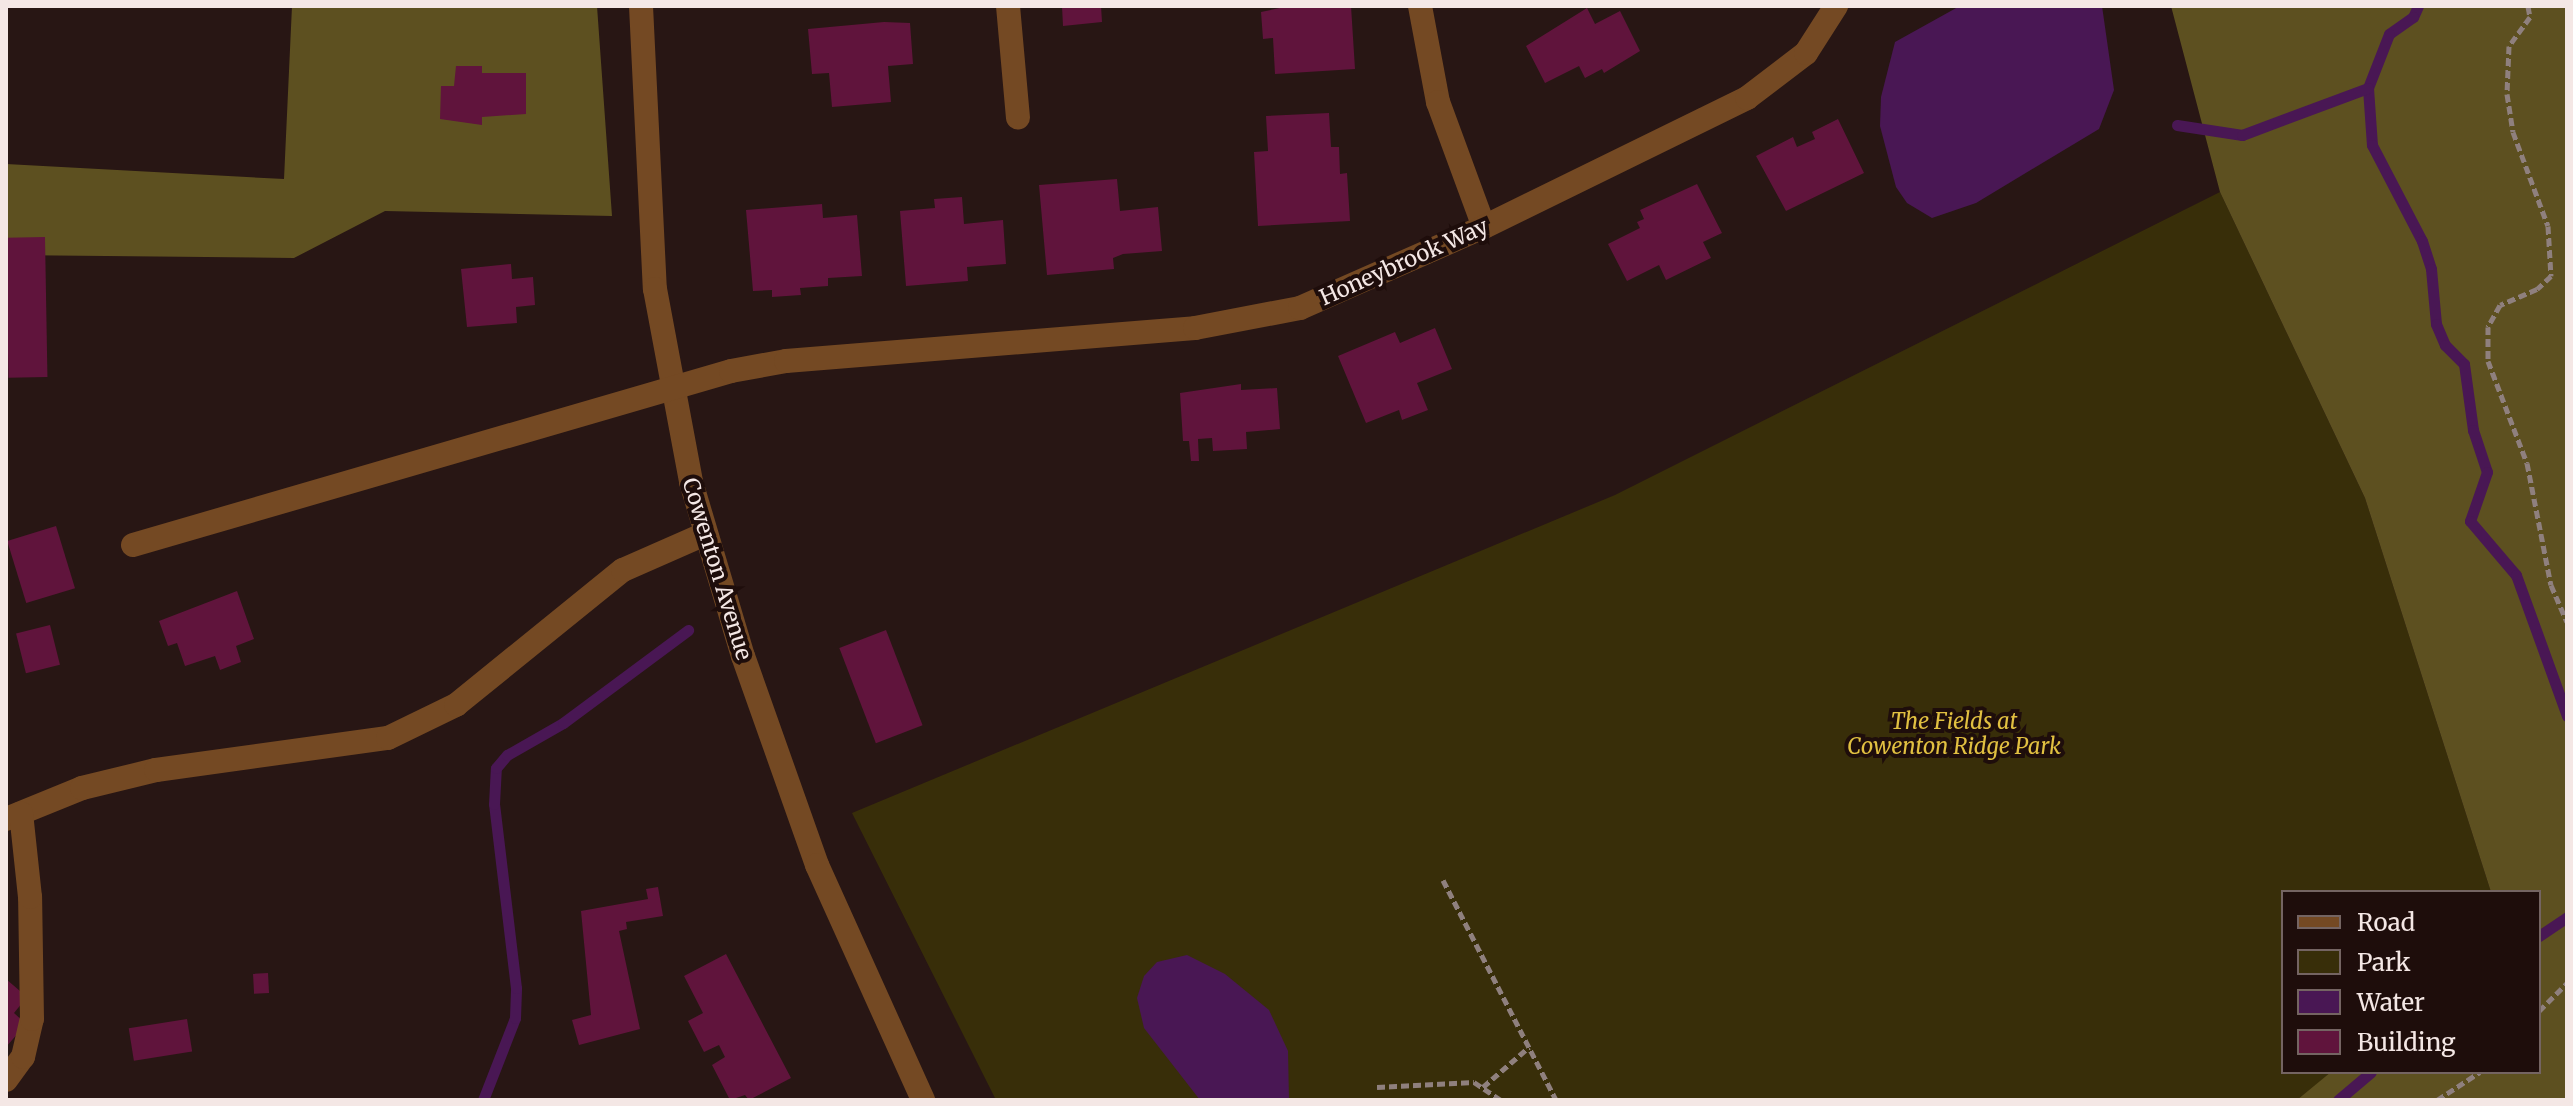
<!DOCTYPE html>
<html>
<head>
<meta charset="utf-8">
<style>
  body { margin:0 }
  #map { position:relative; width:2573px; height:1106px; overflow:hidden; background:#281614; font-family:Merriweather,serif }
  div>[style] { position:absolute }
  .green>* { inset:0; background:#382e09 }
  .forest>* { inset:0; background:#5d5020 }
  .water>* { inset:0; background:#491754 }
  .stream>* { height:11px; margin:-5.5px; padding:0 5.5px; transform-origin:5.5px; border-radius:5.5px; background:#491754 }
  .building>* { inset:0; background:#60143c; transform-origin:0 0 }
  .path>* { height:5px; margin-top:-2.5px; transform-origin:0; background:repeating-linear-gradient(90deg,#8f807e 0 8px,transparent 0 12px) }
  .minor>* { height:24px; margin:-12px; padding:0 12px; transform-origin:12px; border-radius:12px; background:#744923 }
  span { translate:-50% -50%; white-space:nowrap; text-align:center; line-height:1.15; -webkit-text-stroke:8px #1e0d0b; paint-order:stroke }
  .street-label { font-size:22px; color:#f4e7e5 }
  .park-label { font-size:22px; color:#e1c041; font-style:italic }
  .frame { position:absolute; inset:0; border:8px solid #f4e7e5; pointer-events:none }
  .legend { position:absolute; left:2281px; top:890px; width:260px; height:184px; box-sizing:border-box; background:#1e0d0b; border:2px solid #746462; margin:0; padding:10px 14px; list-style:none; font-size:24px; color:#f4e7e5 }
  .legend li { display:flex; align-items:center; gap:16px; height:40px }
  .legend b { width:40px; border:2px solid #746462 }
</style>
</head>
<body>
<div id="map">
  <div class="green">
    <div style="clip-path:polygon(2220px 192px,2365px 498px,2491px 892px,2283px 892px,2283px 1072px,2539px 1072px,2567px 1100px,996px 1100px,852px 813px,1615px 495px)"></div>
  </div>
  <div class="forest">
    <div style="clip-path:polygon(292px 6px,597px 6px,612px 216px,385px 211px,294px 258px,6px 255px,6px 164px,284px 179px)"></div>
    <div style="clip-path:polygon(2171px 6px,2567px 6px,2567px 1100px,2297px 1100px,2331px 1072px,2539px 1072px,2539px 892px,2491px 892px,2365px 498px,2220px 192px)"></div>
  </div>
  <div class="water">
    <div style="clip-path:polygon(1958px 7px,2102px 6px,2114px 90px,2099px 129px,1976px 203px,1932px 218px,1907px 203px,1896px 187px,1880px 126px,1881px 97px,1895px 42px)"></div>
    <div style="clip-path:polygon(1187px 955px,1225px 974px,1269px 1010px,1288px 1051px,1289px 1100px,1200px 1100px,1144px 1028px,1137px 998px,1144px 976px,1157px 962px)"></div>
  </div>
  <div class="stream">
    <div style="left:2418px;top:6px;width:12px;rotate:114deg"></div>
    <div style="left:2413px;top:17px;width:29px;rotate:145deg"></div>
    <div style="left:2389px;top:34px;width:58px;rotate:111.3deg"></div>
    <div style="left:2368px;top:88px;width:57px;rotate:86deg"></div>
    <div style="left:2372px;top:145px;width:108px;rotate:62.5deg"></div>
    <div style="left:2422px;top:241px;width:29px;rotate:72deg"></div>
    <div style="left:2431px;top:269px;width:55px;rotate:84.8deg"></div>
    <div style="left:2436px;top:324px;width:23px;rotate:67deg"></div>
    <div style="left:2445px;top:345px;width:27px;rotate:45deg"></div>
    <div style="left:2464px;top:364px;width:67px;rotate:82.2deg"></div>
    <div style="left:2473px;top:430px;width:44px;rotate:71.6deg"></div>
    <div style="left:2487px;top:472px;width:52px;rotate:109.1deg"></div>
    <div style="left:2470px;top:521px;width:71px;rotate:49.6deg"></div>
    <div style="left:2516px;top:575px;width:150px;rotate:70.1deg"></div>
    <div style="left:2177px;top:125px;width:66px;rotate:8.7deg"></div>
    <div style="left:2242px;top:135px;width:134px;rotate:-20.5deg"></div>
    <div style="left:2539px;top:936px;width:34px;rotate:-34deg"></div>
    <div style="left:483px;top:1100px;width:88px;rotate:-68.7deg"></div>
    <div style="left:515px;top:1018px;width:30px;rotate:-88deg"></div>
    <div style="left:516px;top:988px;width:185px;rotate:-96.8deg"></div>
    <div style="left:494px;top:804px;width:36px;rotate:-87deg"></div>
    <div style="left:496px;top:768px;width:17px;rotate:-50deg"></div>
    <div style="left:507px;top:755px;width:64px;rotate:-29.7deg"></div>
    <div style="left:563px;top:723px;width:156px;rotate:-36.6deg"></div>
    <div style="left:2338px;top:1100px;width:43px;rotate:-40.3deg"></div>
  </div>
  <div class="building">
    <div style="clip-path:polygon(1062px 6px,1101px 6px,1102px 22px,1063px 26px)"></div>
    <div style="clip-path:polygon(1289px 6px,1351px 6px,1355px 69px,1275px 74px,1273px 38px,1263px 39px,1261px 12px)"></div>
    <div style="clip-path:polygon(1587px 8px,1595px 24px,1620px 11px,1640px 51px,1604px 73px,1602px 69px,1585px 78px,1579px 66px,1545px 83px,1526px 46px)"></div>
    <div style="clip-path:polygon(884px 22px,910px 23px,913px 64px,888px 66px,891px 102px,832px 107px,829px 73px,812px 74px,808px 29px)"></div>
    <div style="clip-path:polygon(456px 66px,482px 66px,482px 73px,526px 73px,526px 114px,482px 117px,482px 125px,440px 119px,441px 86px,454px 86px)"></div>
    <div style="clip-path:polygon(1329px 113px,1331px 147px,1339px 147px,1340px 174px,1347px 173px,1350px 221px,1258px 226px,1254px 152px,1268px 151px,1266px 116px)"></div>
    <div style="clip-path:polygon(1838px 119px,1864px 173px,1786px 211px,1756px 156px,1793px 137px,1797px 147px,1815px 139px,1812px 132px)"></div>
    <div style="clip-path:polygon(1117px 179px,1120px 211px,1158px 207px,1162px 251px,1123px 254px,1113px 258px,1114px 269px,1047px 275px,1039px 185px)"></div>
    <div style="clip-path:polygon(1697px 184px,1722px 233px,1703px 242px,1711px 258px,1666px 280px,1659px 265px,1627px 281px,1608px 244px,1640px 228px,1637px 222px,1644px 219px,1640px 210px)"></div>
    <div style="clip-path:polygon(962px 197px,964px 224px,1003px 220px,1006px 264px,967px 267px,968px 281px,906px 286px,900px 211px,935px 208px,934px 199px)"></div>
    <div style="clip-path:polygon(822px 204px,823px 218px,857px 215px,862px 276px,828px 278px,828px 286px,800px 288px,801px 295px,772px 297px,772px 290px,753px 291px,746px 210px)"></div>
    <div style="left:45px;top:237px;width:140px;height:39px;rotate:89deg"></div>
    <div style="clip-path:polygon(511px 264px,512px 279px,533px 277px,535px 305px,516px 307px,517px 323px,467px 327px,461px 269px)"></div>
    <div style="clip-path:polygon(1435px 328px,1452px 369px,1417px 383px,1428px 410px,1402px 420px,1399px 410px,1366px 423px,1338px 356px,1395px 332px,1400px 343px)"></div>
    <div style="clip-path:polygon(1241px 384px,1241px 390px,1277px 388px,1280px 429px,1246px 432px,1247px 449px,1213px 451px,1212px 438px,1198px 439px,1199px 461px,1191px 461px,1189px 441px,1183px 441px,1180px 393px)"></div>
    <div style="left:56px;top:526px;width:65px;height:51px;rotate:73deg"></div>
    <div style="clip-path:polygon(237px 591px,254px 639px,236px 646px,241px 662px,220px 670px,215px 656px,185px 666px,177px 643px,168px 646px,159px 621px)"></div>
    <div style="left:50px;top:625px;width:41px;height:35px;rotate:76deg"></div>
    <div style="left:886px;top:630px;width:102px;height:50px;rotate:69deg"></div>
    <div style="clip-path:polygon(658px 887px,663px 916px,626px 922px,627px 929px,619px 931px,640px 1029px,579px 1045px,572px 1020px,591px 1015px,581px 911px,648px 899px,646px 889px)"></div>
    <div style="clip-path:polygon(726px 954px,791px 1078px,749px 1100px,745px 1095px,730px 1100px,712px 1065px,725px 1057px,719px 1045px,704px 1052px,688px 1021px,703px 1013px,684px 976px)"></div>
    <div style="left:268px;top:973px;width:20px;height:15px;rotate:87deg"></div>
    <div style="clip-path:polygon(6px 979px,27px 997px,14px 1013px,26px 1024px,6px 1047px)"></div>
    <div style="left:187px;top:1019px;width:33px;height:59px;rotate:81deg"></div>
  </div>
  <div class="path">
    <div style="left:2528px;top:6px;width:11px;rotate:80deg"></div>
    <div style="left:2530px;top:17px;width:36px;rotate:126deg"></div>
    <div style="left:2509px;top:46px;width:48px;rotate:92.4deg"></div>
    <div style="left:2507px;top:94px;width:38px;rotate:81deg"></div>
    <div style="left:2513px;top:132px;width:100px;rotate:69.6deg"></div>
    <div style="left:2548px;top:226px;width:50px;rotate:86.6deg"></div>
    <div style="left:2551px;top:276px;width:19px;rotate:137deg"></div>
    <div style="left:2537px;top:289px;width:40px;rotate:156.6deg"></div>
    <div style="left:2500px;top:305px;width:25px;rotate:119deg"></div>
    <div style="left:2488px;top:327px;width:34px;rotate:90deg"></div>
    <div style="left:2488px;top:361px;width:109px;rotate:69.1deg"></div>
    <div style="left:2527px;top:463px;width:124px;rotate:78.9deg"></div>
    <div style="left:2551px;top:585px;width:40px;rotate:66.6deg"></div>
    <div style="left:1443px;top:880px;width:247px;rotate:62.8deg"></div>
    <div style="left:2539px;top:1011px;width:40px;rotate:-45deg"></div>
    <div style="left:1377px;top:1087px;width:97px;rotate:-3deg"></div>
    <div style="left:1474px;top:1082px;width:32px;rotate:34deg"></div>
    <div style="left:1483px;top:1087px;width:61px;rotate:-41deg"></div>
    <div style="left:2437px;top:1100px;width:51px;rotate:-33.1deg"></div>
  </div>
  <div class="minor">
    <div style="left:641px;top:6px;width:283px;rotate:87.2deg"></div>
    <div style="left:655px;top:289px;width:196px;rotate:79.4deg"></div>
    <div style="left:691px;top:482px;width:182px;rotate:73.4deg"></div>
    <div style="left:743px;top:656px;width:222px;rotate:70.5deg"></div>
    <div style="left:817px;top:865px;width:258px;rotate:65.7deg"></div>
    <div style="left:1008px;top:6px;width:112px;rotate:84.9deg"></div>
    <div style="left:1420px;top:6px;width:98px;rotate:79.4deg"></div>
    <div style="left:1438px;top:102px;width:133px;rotate:69.8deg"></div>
    <div style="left:133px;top:545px;width:623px;rotate:-16.22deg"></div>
    <div style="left:731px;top:371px;width:56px;rotate:-10.3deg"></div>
    <div style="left:786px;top:361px;width:410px;rotate:-4.6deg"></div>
    <div style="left:1195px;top:328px;width:107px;rotate:-10.8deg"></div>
    <div style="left:1300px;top:308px;width:201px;rotate:-23.8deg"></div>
    <div style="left:1484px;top:227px;width:293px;rotate:-26.1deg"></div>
    <div style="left:1747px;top:98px;width:74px;rotate:-37.3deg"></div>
    <div style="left:1806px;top:53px;width:56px;rotate:-57.4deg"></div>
    <div style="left:6px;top:819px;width:82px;rotate:-22.2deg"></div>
    <div style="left:82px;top:788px;width:76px;rotate:-13.7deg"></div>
    <div style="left:156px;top:770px;width:234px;rotate:-7.9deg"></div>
    <div style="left:388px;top:738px;width:76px;rotate:-25.9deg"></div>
    <div style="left:456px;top:705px;width:215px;rotate:-39deg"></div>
    <div style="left:623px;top:570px;width:90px;rotate:-23.7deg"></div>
    <div style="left:6px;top:1080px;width:29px;rotate:-54deg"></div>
    <div style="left:23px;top:1057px;width:39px;rotate:-77deg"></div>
    <div style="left:32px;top:1019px;width:122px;rotate:-90.9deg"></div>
    <div style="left:30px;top:897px;width:84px;rotate:-96.1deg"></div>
  </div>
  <div class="street-label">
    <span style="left:1404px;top:262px;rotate:-24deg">Honeybrook Way</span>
    <span style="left:717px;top:569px;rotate:73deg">Cowenton Avenue</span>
  </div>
  <div class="park-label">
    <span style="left:1954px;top:734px">The Fields at<br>Cowenton Ridge Park</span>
  </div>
  <div class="frame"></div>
  <ul class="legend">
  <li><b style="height:10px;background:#744923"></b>Road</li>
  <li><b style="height:22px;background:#382e09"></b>Park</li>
  <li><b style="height:22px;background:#491754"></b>Water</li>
  <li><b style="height:22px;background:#60143c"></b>Building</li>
  </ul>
</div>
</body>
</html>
